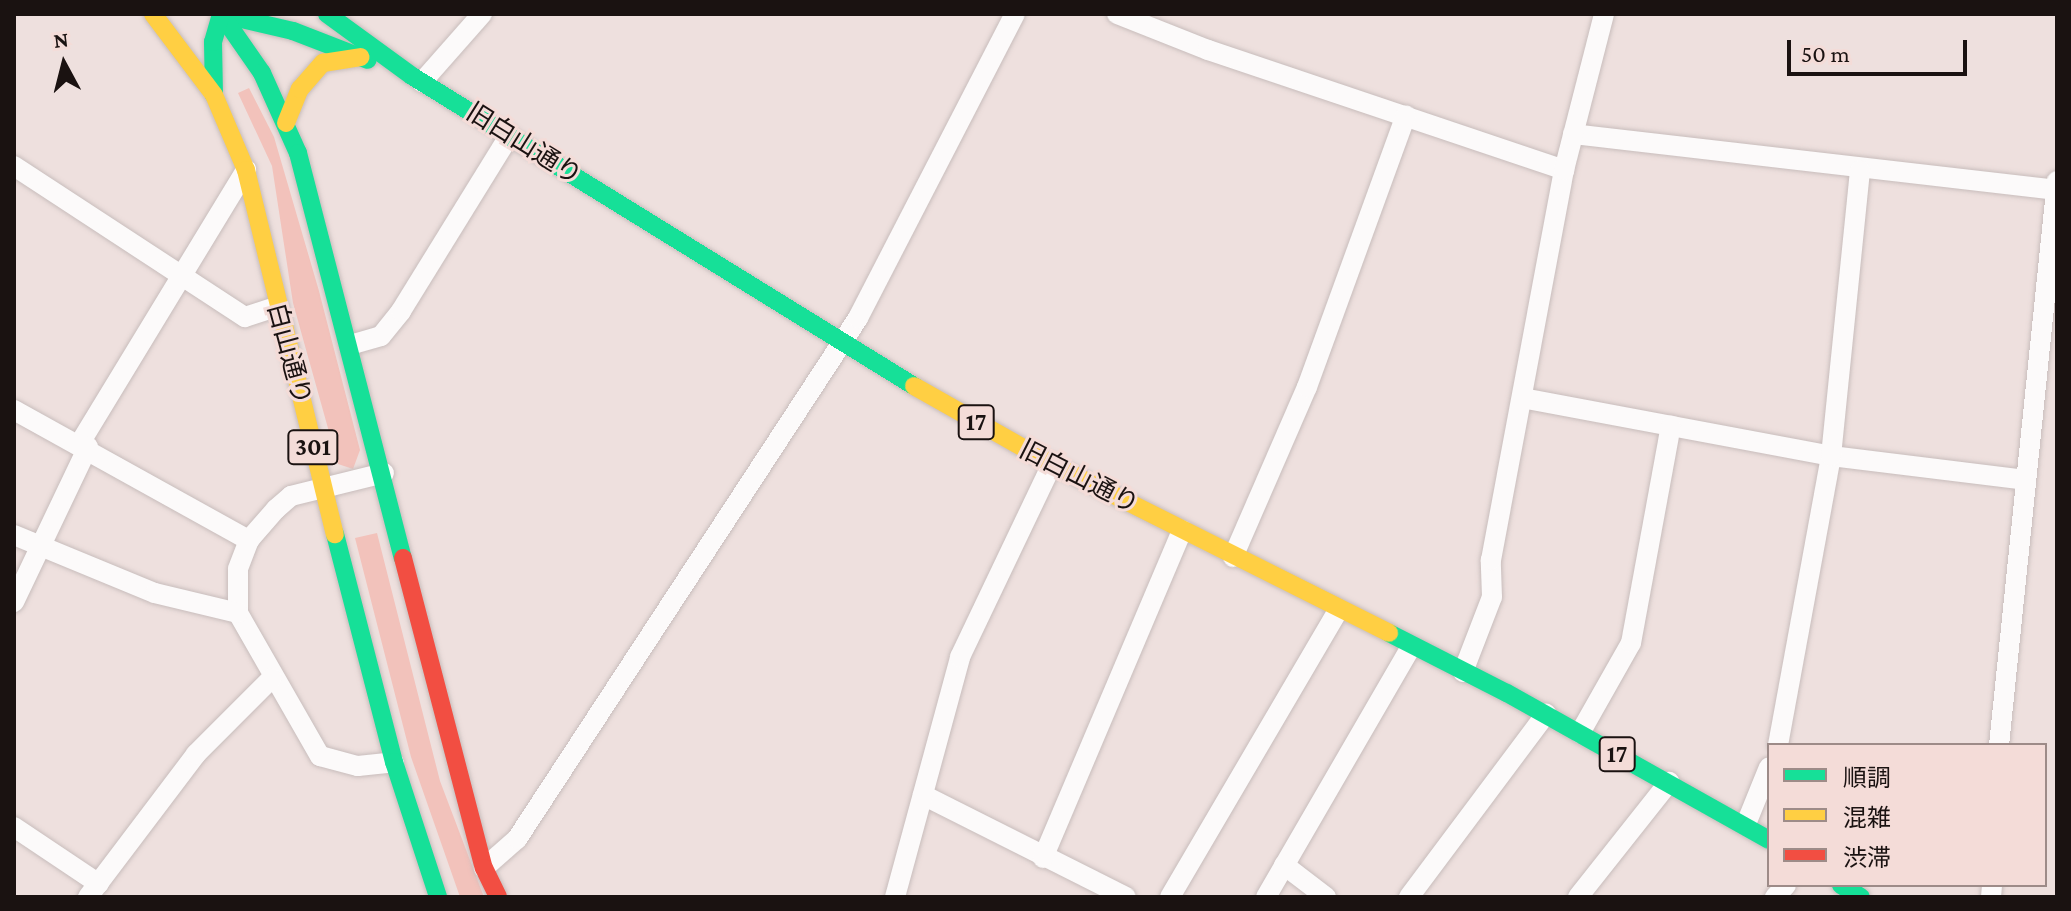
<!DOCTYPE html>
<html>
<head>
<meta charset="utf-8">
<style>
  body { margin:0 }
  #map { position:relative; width:2071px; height:911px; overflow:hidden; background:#eee0de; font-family:"Crimson Pro","Noto Sans JP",serif }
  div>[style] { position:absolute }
  .green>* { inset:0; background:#f2c2bb }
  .roads { filter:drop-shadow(0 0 2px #c8bdbc) drop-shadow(0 0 2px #c8bdbc) }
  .street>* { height:20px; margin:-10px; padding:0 10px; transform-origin:10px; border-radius:10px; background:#fcfafa }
  .fast>* { height:18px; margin:-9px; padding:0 9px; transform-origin:9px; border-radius:9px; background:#16e098 }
  .slow>* { height:18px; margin:-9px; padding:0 9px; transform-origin:9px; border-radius:9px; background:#ffcf43 }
  .jam>* { height:18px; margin:-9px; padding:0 9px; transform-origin:9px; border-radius:9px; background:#f24e42 }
  span { translate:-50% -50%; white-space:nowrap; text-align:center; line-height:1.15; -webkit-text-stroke:6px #f4dcd8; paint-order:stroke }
  .shield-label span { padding:2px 6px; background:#f4dcd8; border:2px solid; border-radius:6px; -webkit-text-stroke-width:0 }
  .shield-label { font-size:24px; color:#1a1211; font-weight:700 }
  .street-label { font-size:26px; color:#1a1211 }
  .frame { position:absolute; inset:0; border:16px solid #1a1211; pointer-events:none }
  .legend { position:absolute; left:1767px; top:743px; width:280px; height:144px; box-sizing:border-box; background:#f4dcd8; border:2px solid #9d8b88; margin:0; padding:10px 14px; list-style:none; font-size:24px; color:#1a1211 }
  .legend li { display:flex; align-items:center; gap:16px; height:40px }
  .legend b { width:40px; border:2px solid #9d8b88 }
  .north { position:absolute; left:24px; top:24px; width:80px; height:80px; -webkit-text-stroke:6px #f4dcd8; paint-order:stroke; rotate:353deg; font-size:22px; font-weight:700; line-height:32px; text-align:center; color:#1a1211 }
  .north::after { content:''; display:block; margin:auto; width:28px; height:36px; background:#1a1211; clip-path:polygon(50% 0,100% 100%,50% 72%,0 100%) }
  .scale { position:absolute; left:1787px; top:40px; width:180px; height:36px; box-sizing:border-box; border:4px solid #1a1211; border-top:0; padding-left:10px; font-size:24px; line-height:28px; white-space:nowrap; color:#1a1211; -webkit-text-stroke:6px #f4dcd8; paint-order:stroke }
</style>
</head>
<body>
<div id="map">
  <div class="green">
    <div style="clip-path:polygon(249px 88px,274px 137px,319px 291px,360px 450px,353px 469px,338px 464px,293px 303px,272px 166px,238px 93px)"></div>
    <div style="clip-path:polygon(377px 533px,440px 781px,484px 897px,460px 897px,411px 757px,355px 538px)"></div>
  </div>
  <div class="roads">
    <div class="street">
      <div style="left:1117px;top:14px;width:98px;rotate:21.6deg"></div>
      <div style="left:1208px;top:50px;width:376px;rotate:18.6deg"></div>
      <div style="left:422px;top:82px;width:91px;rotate:-48.6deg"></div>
      <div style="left:1573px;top:134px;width:484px;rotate:6.6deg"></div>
      <div style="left:14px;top:166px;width:276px;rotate:33.2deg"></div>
      <div style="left:245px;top:317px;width:33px;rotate:-18deg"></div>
      <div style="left:350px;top:345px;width:32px;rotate:-16deg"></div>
      <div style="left:381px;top:336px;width:32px;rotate:-51deg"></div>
      <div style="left:401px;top:311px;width:206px;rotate:-58.3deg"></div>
      <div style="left:1522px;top:398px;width:314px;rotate:10.6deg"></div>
      <div style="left:1831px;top:456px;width:196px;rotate:7deg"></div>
      <div style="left:14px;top:410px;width:269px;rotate:29deg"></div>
      <div style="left:80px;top:443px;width:320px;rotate:-58.7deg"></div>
      <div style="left:384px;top:473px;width:96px;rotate:166.1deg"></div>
      <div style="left:291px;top:496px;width:20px;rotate:139deg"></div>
      <div style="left:276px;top:509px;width:41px;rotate:131.1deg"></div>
      <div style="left:249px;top:540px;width:31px;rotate:111deg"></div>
      <div style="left:238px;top:569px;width:44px;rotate:90deg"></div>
      <div style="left:238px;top:613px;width:165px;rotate:60.2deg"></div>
      <div style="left:320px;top:756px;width:39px;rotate:15deg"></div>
      <div style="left:358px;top:766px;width:36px;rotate:-6deg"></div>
      <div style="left:14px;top:535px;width:152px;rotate:22.4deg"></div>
      <div style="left:155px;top:593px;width:85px;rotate:13.5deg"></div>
      <div style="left:1233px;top:557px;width:185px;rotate:-66.5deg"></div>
      <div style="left:1307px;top:387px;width:289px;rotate:-70deg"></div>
      <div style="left:14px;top:602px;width:172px;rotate:-64.5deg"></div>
      <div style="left:1463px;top:672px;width:80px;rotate:-68.9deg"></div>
      <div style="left:1492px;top:597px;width:37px;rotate:-92deg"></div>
      <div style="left:1491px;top:560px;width:397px;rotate:-79.4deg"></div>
      <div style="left:1564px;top:170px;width:161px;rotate:-75.6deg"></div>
      <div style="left:1580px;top:733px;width:103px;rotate:-60.5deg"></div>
      <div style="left:1631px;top:643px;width:221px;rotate:-79.6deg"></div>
      <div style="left:1778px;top:745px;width:294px;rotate:-79.6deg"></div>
      <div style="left:1831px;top:456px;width:287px;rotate:-84.2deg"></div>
      <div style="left:1999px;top:745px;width:567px;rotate:-84.13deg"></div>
      <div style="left:923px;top:795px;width:227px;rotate:26.7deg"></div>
      <div style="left:1746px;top:824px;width:61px;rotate:-68deg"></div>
      <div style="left:14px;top:827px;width:102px;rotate:33.8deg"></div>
      <div style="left:1043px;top:858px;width:356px;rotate:-67deg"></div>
      <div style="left:1284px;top:865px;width:53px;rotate:37.3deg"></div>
      <div style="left:484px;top:868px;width:44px;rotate:-41.3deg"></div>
      <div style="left:517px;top:839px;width:623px;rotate:-56.79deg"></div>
      <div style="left:858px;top:318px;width:342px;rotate:-62.7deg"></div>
      <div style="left:88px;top:897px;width:179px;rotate:-52.9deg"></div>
      <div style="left:196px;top:754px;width:107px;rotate:-45deg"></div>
      <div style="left:895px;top:897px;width:249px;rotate:-74.8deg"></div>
      <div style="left:960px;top:657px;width:214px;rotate:-64.5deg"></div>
      <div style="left:1170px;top:897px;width:332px;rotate:-59.6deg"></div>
      <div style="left:1266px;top:897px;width:289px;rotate:-59.9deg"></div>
      <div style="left:1409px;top:897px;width:229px;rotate:-53.2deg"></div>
      <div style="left:1578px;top:897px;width:147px;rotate:-51.6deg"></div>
      <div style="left:1775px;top:897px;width:16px;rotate:-47deg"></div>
      <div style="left:1991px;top:897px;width:12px;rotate:-85deg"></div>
    </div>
    <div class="fast">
      <div style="left:220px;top:14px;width:75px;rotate:13.1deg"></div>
      <div style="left:293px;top:31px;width:80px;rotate:21.1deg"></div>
      <div style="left:221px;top:14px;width:72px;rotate:55.2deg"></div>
      <div style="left:262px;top:73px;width:88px;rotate:65.8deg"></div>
      <div style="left:298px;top:153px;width:418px;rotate:75.5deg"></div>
      <div style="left:327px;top:14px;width:105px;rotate:36.1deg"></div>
      <div style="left:412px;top:76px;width:590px;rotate:31.7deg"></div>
      <div style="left:214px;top:95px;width:53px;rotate:-91.1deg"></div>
      <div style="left:213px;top:42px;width:29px;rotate:-74deg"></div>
      <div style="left:335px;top:534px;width:236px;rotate:75.5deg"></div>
      <div style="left:394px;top:762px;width:142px;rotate:71.9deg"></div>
      <div style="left:1389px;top:633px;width:132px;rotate:27deg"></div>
      <div style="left:1507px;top:693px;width:300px;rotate:29.3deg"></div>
      <div style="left:1841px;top:885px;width:23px;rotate:31deg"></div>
    </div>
    <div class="slow">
      <div style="left:153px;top:14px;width:101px;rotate:53deg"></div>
      <div style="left:214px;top:95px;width:82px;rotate:66.9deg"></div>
      <div style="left:246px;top:170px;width:375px;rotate:76.3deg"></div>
      <div style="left:286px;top:123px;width:37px;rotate:-68deg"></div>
      <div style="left:300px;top:89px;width:35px;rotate:-49deg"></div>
      <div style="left:323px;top:63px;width:38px;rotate:-9deg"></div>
      <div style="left:914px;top:386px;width:159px;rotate:29.5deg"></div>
      <div style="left:1052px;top:464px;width:377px;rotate:26.6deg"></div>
    </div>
    <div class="jam">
      <div style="left:403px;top:558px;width:320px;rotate:75.4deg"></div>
      <div style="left:484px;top:868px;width:32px;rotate:64deg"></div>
    </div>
  </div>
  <div class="shield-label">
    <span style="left:976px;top:422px">17</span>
    <span style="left:313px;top:447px">301</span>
    <span style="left:1617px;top:754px">17</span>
  </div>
  <div class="street-label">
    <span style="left:524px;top:144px;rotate:32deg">旧白山通り</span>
    <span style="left:289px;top:354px;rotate:75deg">白山通り</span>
    <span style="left:1079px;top:477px;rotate:27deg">旧白山通り</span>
  </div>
  <div class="frame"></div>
  <ul class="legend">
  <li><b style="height:10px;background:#16e098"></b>順調</li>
  <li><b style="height:10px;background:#ffcf43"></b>混雑</li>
  <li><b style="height:10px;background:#f24e42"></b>渋滞</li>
  </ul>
  <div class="north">N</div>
  <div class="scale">50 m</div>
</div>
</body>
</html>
